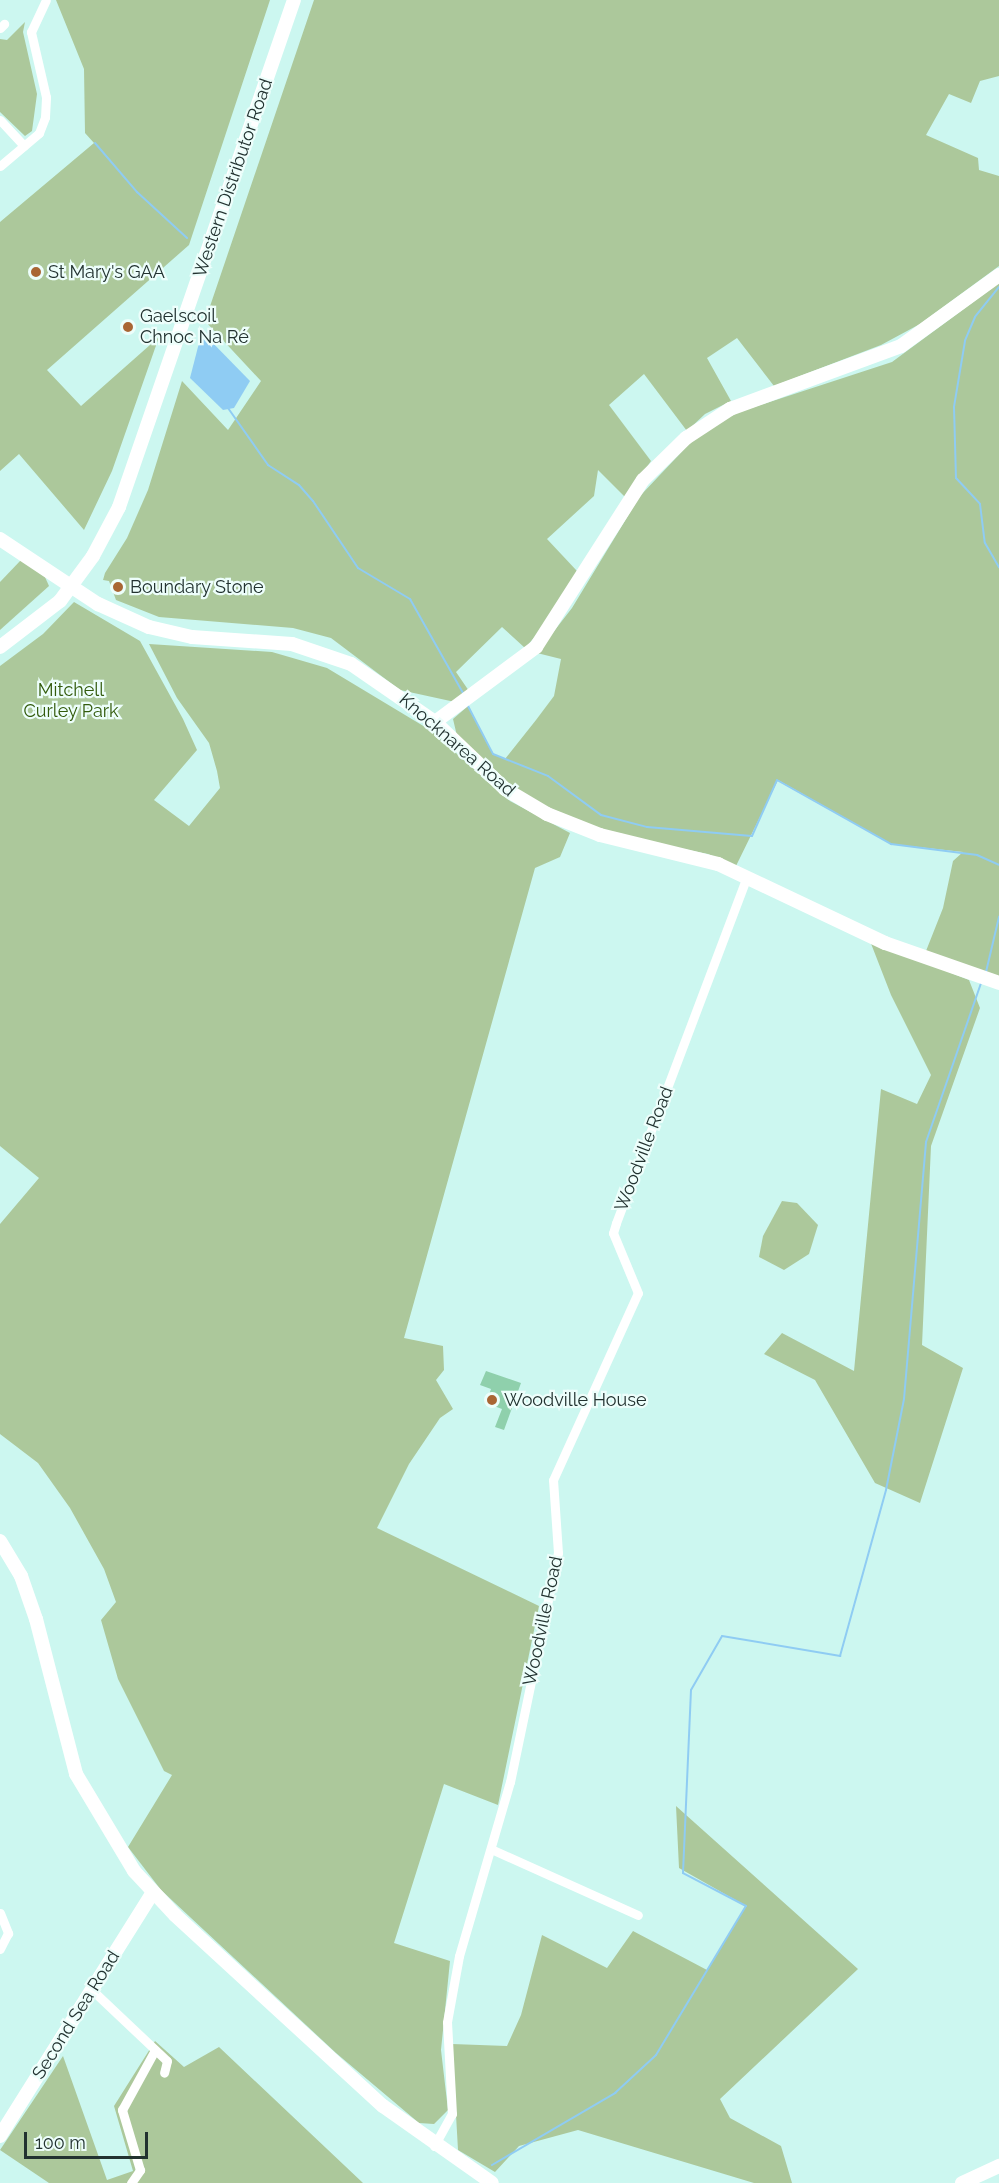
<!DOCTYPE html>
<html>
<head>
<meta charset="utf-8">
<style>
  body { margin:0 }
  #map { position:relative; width:999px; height:2183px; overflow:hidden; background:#ccf7f0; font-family:Raleway,sans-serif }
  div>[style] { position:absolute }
  .green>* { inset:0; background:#acc89b }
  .water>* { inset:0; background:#8fccf3 }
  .stream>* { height:2px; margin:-1px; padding:0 1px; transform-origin:1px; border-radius:1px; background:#8fccf3 }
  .building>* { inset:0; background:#8fd0ac }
  .street>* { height:9px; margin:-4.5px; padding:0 4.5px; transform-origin:4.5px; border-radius:4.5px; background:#fff }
  .secondary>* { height:14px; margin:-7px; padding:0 7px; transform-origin:7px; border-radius:7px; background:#fff }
  .dots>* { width:16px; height:16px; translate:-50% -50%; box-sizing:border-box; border:3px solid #edfefb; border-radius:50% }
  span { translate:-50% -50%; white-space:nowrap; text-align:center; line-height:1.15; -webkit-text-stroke:4.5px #edfefb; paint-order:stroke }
  .street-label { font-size:18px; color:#223230 }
  .poi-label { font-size:18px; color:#223230 }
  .left { translate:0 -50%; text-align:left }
  .park-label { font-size:18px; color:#335b0c }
  .scale { position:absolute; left:24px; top:2132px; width:124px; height:27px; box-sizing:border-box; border:3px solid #223230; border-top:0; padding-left:8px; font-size:18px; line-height:21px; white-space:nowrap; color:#223230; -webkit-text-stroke:4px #edfefb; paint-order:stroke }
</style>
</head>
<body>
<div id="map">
  <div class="green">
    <div style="clip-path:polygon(56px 0,270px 0,189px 245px,47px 370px,81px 406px,159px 337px,112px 471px,84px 530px,19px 454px,0 471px,0 222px,94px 143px,85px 133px,84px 69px)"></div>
    <div style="clip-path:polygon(314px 0,999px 0,999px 76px,980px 81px,971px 103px,949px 94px,926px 135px,978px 158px,979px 170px,999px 176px,999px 266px,920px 324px,881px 345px,774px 386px,737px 338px,707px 358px,731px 401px,705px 414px,687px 431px,644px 374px,609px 405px,651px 461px,626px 498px,598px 470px,594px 496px,547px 539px,577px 571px,546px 624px,525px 648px,502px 627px,456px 672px,469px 691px,455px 702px,400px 690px,331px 638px,293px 628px,159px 617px,116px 600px,109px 581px,103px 580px,105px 573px,127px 538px,148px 490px,182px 381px,228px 430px,261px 381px,205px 321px)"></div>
    <div style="clip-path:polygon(25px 22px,23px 32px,37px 94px,32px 131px,25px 136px,0 112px,0 39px,7px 40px)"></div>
    <div style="clip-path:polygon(999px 283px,999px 978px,926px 951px,943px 908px,953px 861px,963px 852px,891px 844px,778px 780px,736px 866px,708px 854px,615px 835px,525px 798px,457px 736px,453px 719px,468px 706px,493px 754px,505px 759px,536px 720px,554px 696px,561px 659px,537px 653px,572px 608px,640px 496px,692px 441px,733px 414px,892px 362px)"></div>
    <div style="clip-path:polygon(21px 560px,45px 577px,49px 586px,0 630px,0 582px)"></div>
    <div style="clip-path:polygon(74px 602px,140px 641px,183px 719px,197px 750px,154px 800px,189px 826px,220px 788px,217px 771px,209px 743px,177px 698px,149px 644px,272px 652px,327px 668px,430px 730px,510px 801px,570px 833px,560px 857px,535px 868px,404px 1338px,443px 1346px,444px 1370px,436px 1380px,453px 1409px,440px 1418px,409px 1464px,377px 1528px,539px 1606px,498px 1805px,444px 1784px,394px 1943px,450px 1961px,441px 2050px,448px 2110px,434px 2124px,419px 2123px,336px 2053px,161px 1890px,128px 1847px,172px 1775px,164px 1771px,118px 1679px,101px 1620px,116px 1602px,104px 1569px,70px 1508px,38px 1463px,0 1434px,0 1224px,39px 1178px,0 1146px,0 666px,43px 634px)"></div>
    <div style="clip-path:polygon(870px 941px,969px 980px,980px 1008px,931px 1146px,922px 1345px,963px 1368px,920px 1503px,875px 1483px,815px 1380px,764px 1354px,782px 1333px,854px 1371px,881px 1089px,917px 1104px,931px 1075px,891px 995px)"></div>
    <div style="clip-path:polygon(782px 1201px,797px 1203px,818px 1225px,809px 1254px,784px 1270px,759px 1257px,763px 1236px)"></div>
    <div style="clip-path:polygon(676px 1806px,858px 1969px,720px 2099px,730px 2118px,781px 2146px,792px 2183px,754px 2183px,578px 2130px,519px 2146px,495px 2172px,458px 2150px,452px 2044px,507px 2046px,521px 2015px,542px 1935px,607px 1968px,633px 1931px,707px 1970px,746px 1906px,679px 1868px)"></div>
    <div style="clip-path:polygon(155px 2041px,184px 2067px,219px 2047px,363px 2183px,49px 2183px,0 2150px,63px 2056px,107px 2180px,133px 2171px,114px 2106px)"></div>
  </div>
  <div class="water">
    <div style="clip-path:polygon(206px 336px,250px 381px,234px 408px,223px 410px,190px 378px,199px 343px)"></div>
  </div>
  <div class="stream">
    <div style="left:95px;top:143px;width:65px;rotate:49.4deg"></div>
    <div style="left:137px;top:192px;width:68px;rotate:42.6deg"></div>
    <div style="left:999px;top:287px;width:38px;rotate:129deg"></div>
    <div style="left:975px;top:317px;width:26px;rotate:113deg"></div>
    <div style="left:965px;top:341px;width:67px;rotate:99.5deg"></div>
    <div style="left:954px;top:407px;width:71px;rotate:88.4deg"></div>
    <div style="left:956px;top:478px;width:35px;rotate:47deg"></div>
    <div style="left:980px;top:504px;width:39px;rotate:83deg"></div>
    <div style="left:985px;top:543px;width:28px;rotate:60deg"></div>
    <div style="left:228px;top:408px;width:70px;rotate:54.9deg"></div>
    <div style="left:268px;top:465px;width:37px;rotate:33deg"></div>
    <div style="left:299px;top:485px;width:21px;rotate:49deg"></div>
    <div style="left:313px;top:501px;width:81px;rotate:56.1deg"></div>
    <div style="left:358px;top:568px;width:61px;rotate:30.8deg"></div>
    <div style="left:410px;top:599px;width:110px;rotate:60.6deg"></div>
    <div style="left:468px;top:706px;width:54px;rotate:62.5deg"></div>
    <div style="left:493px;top:754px;width:59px;rotate:21.8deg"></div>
    <div style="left:548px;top:776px;width:66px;rotate:36.3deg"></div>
    <div style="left:601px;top:815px;width:48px;rotate:14.6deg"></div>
    <div style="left:647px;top:827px;width:105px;rotate:4.9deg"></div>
    <div style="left:752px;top:836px;width:61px;rotate:-65.9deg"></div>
    <div style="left:777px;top:780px;width:131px;rotate:29.3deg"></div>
    <div style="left:891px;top:844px;width:87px;rotate:7.3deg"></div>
    <div style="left:977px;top:855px;width:24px;rotate:24deg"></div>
    <div style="left:986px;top:972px;width:57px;rotate:-76.7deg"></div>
    <div style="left:492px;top:2165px;width:143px;rotate:-30.3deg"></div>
    <div style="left:615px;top:2093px;width:56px;rotate:-42.8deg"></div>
    <div style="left:656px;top:2055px;width:174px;rotate:-58.9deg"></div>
    <div style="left:746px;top:1906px;width:71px;rotate:-152.4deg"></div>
    <div style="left:683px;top:1873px;width:183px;rotate:-87.5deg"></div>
    <div style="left:691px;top:1690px;width:62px;rotate:-60.1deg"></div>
    <div style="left:722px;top:1636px;width:120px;rotate:9.6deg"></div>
    <div style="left:840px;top:1656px;width:172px;rotate:-74.5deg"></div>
    <div style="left:886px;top:1490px;width:93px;rotate:-78.8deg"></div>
    <div style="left:904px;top:1399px;width:258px;rotate:-85.1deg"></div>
    <div style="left:926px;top:1142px;width:168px;rotate:-70.9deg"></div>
  </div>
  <div class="building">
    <div style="clip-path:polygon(486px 1371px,521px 1383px,504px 1430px,495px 1427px,502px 1409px,486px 1403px,491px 1389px,480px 1385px)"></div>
  </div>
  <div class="street">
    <div style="left:0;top:28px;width:6px;rotate:-45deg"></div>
    <div style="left:0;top:120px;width:35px;rotate:47deg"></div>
    <div style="left:0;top:166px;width:51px;rotate:-40.2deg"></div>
    <div style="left:39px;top:133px;width:17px;rotate:-69deg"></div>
    <div style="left:45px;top:117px;width:20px;rotate:-87deg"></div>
    <div style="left:46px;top:97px;width:67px;rotate:-103deg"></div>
    <div style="left:31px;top:32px;width:35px;rotate:-65deg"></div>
    <div style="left:491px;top:1849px;width:161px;rotate:24.2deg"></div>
    <div style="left:0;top:1913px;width:22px;rotate:68deg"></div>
    <div style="left:8px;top:1933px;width:18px;rotate:117deg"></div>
    <div style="left:92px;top:1990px;width:103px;rotate:43.4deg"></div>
    <div style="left:167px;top:2061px;width:12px;rotate:104deg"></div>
    <div style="left:434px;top:2146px;width:37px;rotate:-61deg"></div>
    <div style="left:452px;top:2114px;width:92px;rotate:-93.1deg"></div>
    <div style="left:447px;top:2022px;width:67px;rotate:-79.7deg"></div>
    <div style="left:459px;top:1956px;width:181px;rotate:-73.7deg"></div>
    <div style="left:510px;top:1782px;width:234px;rotate:-78.2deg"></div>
    <div style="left:558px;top:1553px;width:73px;rotate:-93.9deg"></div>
    <div style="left:553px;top:1480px;width:205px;rotate:-65.6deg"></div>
    <div style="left:638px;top:1293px;width:65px;rotate:-112.6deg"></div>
    <div style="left:613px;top:1233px;width:10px;rotate:-73deg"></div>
    <div style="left:616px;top:1223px;width:370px;rotate:-69.3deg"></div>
    <div style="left:131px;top:2183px;width:16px;rotate:-55deg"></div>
    <div style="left:140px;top:2170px;width:63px;rotate:-106.7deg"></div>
    <div style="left:122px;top:2110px;width:68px;rotate:-61.2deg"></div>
  </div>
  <div class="secondary">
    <div style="left:0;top:539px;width:118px;rotate:33.6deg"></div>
    <div style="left:98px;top:604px;width:56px;rotate:24.3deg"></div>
    <div style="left:149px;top:627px;width:44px;rotate:13.1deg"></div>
    <div style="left:192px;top:637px;width:100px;rotate:4deg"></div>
    <div style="left:292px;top:644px;width:62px;rotate:18.7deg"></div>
    <div style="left:351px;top:664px;width:102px;rotate:34.6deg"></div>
    <div style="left:435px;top:722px;width:97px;rotate:43.7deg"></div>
    <div style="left:505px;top:789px;width:49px;rotate:30.8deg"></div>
    <div style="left:547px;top:814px;width:57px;rotate:21.6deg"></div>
    <div style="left:600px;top:835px;width:122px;rotate:13.8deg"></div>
    <div style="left:718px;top:864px;width:185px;rotate:25.3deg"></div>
    <div style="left:885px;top:943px;width:121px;rotate:19.3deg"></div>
    <div style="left:0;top:647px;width:76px;rotate:-37.5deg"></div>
    <div style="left:60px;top:601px;width:56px;rotate:-53.7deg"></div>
    <div style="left:93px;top:556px;width:55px;rotate:-62deg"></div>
    <div style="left:119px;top:507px;width:536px;rotate:-70.96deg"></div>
    <div style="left:435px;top:722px;width:126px;rotate:-36.6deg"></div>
    <div style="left:536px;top:647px;width:198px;rotate:-57.4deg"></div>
    <div style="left:643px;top:480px;width:60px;rotate:-44.3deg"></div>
    <div style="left:686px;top:438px;width:53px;rotate:-33.4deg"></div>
    <div style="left:730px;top:409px;width:182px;rotate:-20.2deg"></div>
    <div style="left:901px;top:346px;width:121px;rotate:-35.9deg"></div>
    <div style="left:0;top:1541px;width:41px;rotate:59deg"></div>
    <div style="left:21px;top:1576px;width:46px;rotate:70.8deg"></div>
    <div style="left:36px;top:1619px;width:160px;rotate:75.5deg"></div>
    <div style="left:76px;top:1774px;width:113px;rotate:59.1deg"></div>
    <div style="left:134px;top:1871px;width:60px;rotate:47deg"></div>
    <div style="left:175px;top:1915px;width:282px;rotate:42.6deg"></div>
    <div style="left:383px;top:2106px;width:133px;rotate:35.2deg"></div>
    <div style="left:0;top:2136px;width:286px;rotate:-57.9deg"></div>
    <div style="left:962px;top:2183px;width:41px;rotate:-24.7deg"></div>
  </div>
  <div class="dots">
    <div style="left:36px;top:272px;background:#a96634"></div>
    <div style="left:128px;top:327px;background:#a96634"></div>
    <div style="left:118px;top:587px;background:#a96634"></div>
    <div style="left:492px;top:1400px;background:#a96634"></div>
  </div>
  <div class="street-label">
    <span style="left:233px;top:178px;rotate:-71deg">Western Distributor Road</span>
    <span style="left:457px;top:745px;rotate:41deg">Knocknarea Road</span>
    <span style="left:644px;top:1149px;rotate:-69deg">Woodville Road</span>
    <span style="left:543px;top:1621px;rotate:-78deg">Woodville Road</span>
    <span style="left:76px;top:2015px;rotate:-58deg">Second Sea Road</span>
  </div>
  <div class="poi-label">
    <span class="left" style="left:48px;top:272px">St Mary's GAA</span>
    <span class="left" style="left:140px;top:327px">Gaelscoil<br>Chnoc Na Ré</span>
    <span class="left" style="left:130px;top:587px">Boundary Stone</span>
    <span class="left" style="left:504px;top:1400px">Woodville House</span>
  </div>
  <div class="park-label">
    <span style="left:71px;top:701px">Mitchell<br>Curley Park</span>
  </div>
  <div class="scale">100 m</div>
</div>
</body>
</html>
